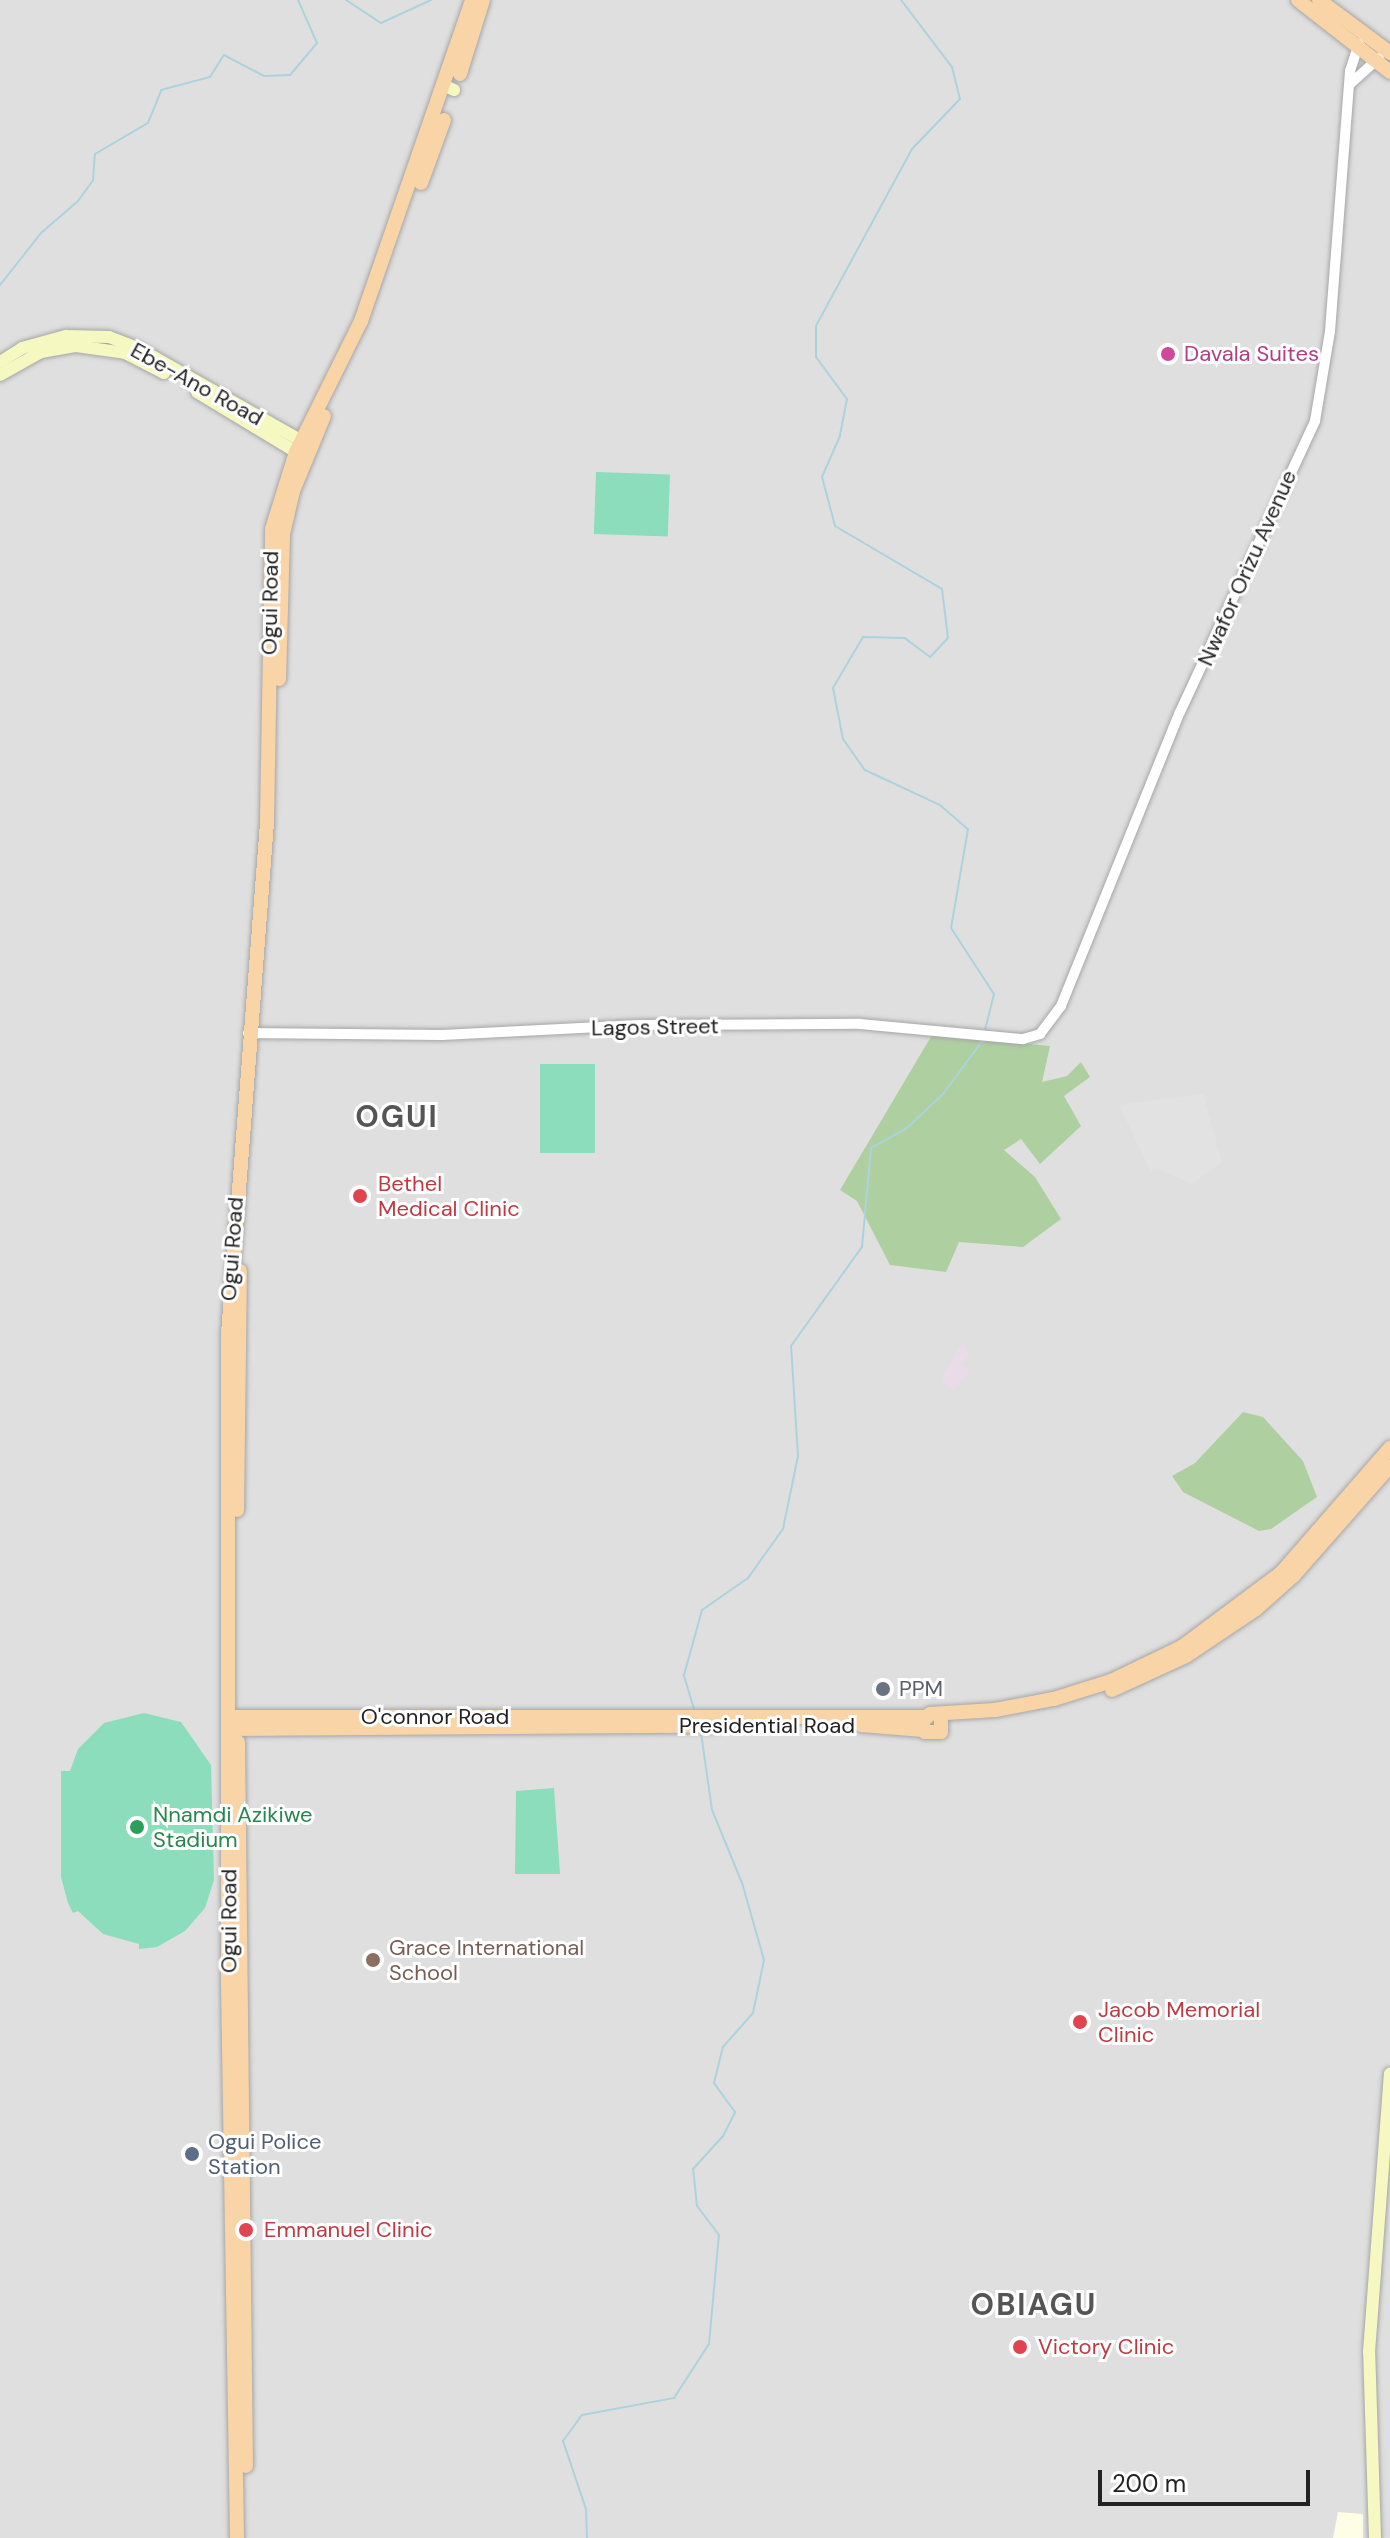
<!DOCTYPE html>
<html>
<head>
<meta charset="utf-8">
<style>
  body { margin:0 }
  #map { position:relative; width:1390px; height:2538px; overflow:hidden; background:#f2efe9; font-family:"DM Sans",sans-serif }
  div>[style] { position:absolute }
  .residential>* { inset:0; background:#e0dfdf; transform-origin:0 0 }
  .industrial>* { inset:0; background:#eadbe8 }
  .education>* { inset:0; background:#fefee6 }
  .forest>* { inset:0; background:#aecfa0 }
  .pitch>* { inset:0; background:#8bddbc; transform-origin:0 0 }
  .parking>* { inset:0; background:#e2e2e2 }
  .stream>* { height:2px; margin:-1px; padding:0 1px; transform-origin:1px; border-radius:1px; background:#acd3dd }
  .roads { filter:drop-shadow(0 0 2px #a6a6a6) drop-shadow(0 0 2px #a6a6a6) }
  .tertiary>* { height:10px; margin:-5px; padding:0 5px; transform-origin:5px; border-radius:5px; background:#fff }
  .secondary>* { height:12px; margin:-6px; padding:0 6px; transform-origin:6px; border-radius:6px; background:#f6f8c1 }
  .primary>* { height:14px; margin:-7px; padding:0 7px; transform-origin:7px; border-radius:7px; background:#f9d4a7 }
  .dots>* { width:22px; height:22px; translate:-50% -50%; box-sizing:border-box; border:4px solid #fff; border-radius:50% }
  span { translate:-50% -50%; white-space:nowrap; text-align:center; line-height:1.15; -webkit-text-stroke:6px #fff; paint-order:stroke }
  .hotel-label { font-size:22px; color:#b23c85 }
  .left { translate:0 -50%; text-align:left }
  .street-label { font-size:22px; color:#222 }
  .health-label { font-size:22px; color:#be3a42 }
  .worship-label { font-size:22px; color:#5b616d }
  .leisure-label { font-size:22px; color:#27864d }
  .education-label { font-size:22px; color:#785e54 }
  .service-label { font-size:22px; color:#4e5e75 }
  .district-label { font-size:30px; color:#555; font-weight:700; letter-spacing:2px }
  .scale { position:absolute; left:1098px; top:2470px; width:212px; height:36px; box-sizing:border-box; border:4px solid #222; border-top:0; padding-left:10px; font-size:24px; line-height:28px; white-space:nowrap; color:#222; -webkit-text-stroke:6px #fff; paint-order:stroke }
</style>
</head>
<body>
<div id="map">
  <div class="residential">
    <div style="left:0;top:0;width:1390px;height:2538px"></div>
  </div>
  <div class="industrial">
    <div style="clip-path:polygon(962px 1343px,969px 1355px,961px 1364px,970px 1371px,954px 1390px,940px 1381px)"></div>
  </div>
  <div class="education">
    <div style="clip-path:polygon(1338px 2512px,1363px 2514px,1363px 2538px,1333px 2538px)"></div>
  </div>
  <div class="forest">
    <div style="clip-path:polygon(932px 1035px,1050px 1046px,1042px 1082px,1067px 1076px,1081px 1062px,1090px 1077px,1064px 1096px,1081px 1126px,1040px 1164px,1021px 1139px,1004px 1150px,1035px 1177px,1061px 1219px,1023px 1247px,959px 1242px,946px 1272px,890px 1265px,857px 1201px,840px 1190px)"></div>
    <div style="clip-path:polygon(1243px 1412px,1263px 1417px,1303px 1461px,1317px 1497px,1271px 1529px,1259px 1531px,1183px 1492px,1172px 1476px,1195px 1463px)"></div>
  </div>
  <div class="pitch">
    <div style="left:596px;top:472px;width:74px;height:62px;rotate:2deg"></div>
    <div style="left:595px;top:1064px;width:89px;height:55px;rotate:90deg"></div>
    <div style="clip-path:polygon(144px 1713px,181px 1722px,211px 1765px,214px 1880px,205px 1908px,185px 1931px,157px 1947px,139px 1949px,139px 1944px,103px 1934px,78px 1911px,73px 1913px,68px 1903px,61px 1877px,61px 1771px,70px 1771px,78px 1749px,104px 1723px)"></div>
    <div style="clip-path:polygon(554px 1788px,560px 1874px,515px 1874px,516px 1791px)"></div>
  </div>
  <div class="parking">
    <div style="clip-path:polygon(1203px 1094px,1222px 1162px,1192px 1184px,1158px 1169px,1151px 1172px,1119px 1105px)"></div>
  </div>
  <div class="stream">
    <div style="left:346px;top:0;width:42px;rotate:33.3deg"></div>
    <div style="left:381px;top:23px;width:55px;rotate:-24.7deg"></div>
    <div style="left:901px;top:0;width:84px;rotate:52.7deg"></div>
    <div style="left:952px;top:67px;width:33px;rotate:76deg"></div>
    <div style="left:960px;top:99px;width:69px;rotate:133.8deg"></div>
    <div style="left:912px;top:149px;width:201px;rotate:118.5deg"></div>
    <div style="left:816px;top:326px;width:31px;rotate:90deg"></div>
    <div style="left:816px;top:357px;width:52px;rotate:53.6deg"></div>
    <div style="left:847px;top:399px;width:38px;rotate:101deg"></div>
    <div style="left:840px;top:436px;width:45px;rotate:113.7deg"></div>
    <div style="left:822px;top:477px;width:51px;rotate:75.1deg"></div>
    <div style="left:835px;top:526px;width:124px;rotate:30.5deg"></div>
    <div style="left:942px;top:589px;width:49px;rotate:83deg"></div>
    <div style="left:948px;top:638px;width:26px;rotate:133deg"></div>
    <div style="left:930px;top:657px;width:31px;rotate:-143deg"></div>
    <div style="left:905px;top:638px;width:42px;rotate:-178.6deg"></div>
    <div style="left:863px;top:637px;width:59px;rotate:120.5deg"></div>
    <div style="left:833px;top:688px;width:52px;rotate:78.9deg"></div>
    <div style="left:843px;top:739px;width:38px;rotate:55deg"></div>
    <div style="left:865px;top:770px;width:83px;rotate:25deg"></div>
    <div style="left:940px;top:805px;width:37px;rotate:41deg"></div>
    <div style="left:968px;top:829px;width:100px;rotate:99.7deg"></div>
    <div style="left:951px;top:928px;width:79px;rotate:56.9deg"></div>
    <div style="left:994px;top:994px;width:37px;rotate:104deg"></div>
    <div style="left:0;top:285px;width:66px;rotate:-51.7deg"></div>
    <div style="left:41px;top:233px;width:49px;rotate:-40.9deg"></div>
    <div style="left:78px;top:201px;width:26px;rotate:-54deg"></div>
    <div style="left:93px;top:180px;width:26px;rotate:-86deg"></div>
    <div style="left:95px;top:154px;width:61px;rotate:-30.3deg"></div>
    <div style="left:148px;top:123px;width:35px;rotate:-68deg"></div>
    <div style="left:161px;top:90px;width:51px;rotate:-14.9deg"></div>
    <div style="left:210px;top:77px;width:26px;rotate:-58deg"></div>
    <div style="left:224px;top:55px;width:45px;rotate:27.7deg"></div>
    <div style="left:264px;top:76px;width:26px;rotate:-2deg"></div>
    <div style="left:290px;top:75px;width:42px;rotate:-49.8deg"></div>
    <div style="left:317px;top:43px;width:47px;rotate:-113.8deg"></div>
    <div style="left:695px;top:1712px;width:39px;rotate:-107deg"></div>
    <div style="left:684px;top:1675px;width:67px;rotate:-74.5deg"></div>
    <div style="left:702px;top:1610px;width:56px;rotate:-34.8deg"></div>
    <div style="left:748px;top:1578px;width:60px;rotate:-54.5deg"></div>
    <div style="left:783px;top:1529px;width:75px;rotate:-78.4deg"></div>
    <div style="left:798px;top:1456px;width:110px;rotate:-93.6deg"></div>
    <div style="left:791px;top:1346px;width:122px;rotate:-54.4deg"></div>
    <div style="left:862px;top:1247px;width:99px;rotate:-84.8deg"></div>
    <div style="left:871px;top:1148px;width:41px;rotate:-29.1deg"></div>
    <div style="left:907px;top:1128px;width:50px;rotate:-43.4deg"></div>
    <div style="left:943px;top:1094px;width:67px;rotate:-53.5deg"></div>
    <div style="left:587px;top:2538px;width:29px;rotate:-92deg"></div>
    <div style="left:586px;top:2509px;width:72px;rotate:-108.7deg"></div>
    <div style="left:563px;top:2441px;width:32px;rotate:-54deg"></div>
    <div style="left:582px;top:2415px;width:94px;rotate:-10.5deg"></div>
    <div style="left:674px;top:2398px;width:64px;rotate:-57.1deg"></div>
    <div style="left:709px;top:2344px;width:109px;rotate:-84.8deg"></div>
    <div style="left:719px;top:2235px;width:36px;rotate:-127deg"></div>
    <div style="left:697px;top:2206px;width:37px;rotate:-96deg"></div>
    <div style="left:693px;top:2169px;width:45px;rotate:-47.7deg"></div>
    <div style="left:723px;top:2136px;width:27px;rotate:-63deg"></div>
    <div style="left:735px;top:2112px;width:36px;rotate:-126deg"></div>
    <div style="left:714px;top:2083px;width:37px;rotate:-76deg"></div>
    <div style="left:723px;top:2047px;width:45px;rotate:-48.6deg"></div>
    <div style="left:753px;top:2013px;width:54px;rotate:-78.3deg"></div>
    <div style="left:764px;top:1960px;width:80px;rotate:-105.9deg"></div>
    <div style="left:742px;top:1883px;width:79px;rotate:-112.3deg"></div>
    <div style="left:712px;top:1810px;width:78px;rotate:-98.1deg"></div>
  </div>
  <div class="roads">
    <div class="tertiary">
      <div style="left:1350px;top:84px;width:39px;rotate:-42deg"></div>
      <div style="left:248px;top:1033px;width:194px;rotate:0.6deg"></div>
      <div style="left:442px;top:1035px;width:198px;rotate:-2.9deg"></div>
      <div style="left:640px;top:1025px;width:220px;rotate:-0.3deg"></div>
      <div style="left:860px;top:1024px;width:164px;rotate:5.3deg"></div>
      <div style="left:1023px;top:1039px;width:18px;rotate:-16deg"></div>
      <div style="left:1040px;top:1034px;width:35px;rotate:-53deg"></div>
      <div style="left:1061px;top:1006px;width:317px;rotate:-68deg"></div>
      <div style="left:1180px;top:712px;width:321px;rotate:-65.1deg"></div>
      <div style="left:1315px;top:421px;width:91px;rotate:-80.5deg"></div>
      <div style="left:1330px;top:331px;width:261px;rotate:-85.6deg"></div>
      <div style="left:1350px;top:71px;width:29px;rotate:-72deg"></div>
    </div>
    <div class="secondary">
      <div style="left:445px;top:86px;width:10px;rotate:24deg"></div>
      <div style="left:0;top:362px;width:26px;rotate:-32deg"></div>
      <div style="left:22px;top:348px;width:46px;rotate:-15.3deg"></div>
      <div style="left:66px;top:336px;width:43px;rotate:1.3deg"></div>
      <div style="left:109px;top:337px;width:31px;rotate:21deg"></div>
      <div style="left:138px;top:348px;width:194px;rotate:29.6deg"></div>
      <div style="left:0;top:375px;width:47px;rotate:-29.3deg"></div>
      <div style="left:41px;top:352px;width:36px;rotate:-10deg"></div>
      <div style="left:76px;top:346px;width:49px;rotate:8.1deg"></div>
      <div style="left:125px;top:353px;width:44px;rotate:27.1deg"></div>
      <div style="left:197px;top:392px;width:122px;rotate:31.2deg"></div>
      <div style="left:1375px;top:2538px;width:186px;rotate:-91.8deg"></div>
      <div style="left:1369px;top:2352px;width:279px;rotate:-85.7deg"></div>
    </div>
    <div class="primary">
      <div style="left:1298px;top:0;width:117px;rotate:38deg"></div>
      <div style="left:1319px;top:0;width:89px;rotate:36.7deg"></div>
      <div style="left:460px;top:74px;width:77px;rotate:-72.7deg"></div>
      <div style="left:421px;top:183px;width:67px;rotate:-69.9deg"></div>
      <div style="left:279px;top:679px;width:145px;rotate:-88.4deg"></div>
      <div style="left:283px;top:534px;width:44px;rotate:-76.9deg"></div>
      <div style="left:293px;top:491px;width:81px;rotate:-67.5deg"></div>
      <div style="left:237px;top:1510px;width:239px;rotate:-89.3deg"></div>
      <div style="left:1112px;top:1690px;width:81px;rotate:-24.7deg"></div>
      <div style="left:1186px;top:1656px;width:84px;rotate:-33.9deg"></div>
      <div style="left:1256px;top:1609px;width:51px;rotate:-41.8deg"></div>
      <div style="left:1294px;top:1575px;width:145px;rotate:-48.6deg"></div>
      <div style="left:228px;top:1717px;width:696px"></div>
      <div style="left:941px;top:1717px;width:15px;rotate:90deg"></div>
      <div style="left:941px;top:1732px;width:16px;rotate:180deg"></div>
      <div style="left:925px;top:1732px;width:10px;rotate:-107deg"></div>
      <div style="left:922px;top:1722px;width:11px;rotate:-45deg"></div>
      <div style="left:930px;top:1714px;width:65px;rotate:-3.5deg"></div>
      <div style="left:995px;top:1710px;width:60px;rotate:-10.6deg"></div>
      <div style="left:1054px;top:1699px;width:60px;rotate:-17.5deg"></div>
      <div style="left:1111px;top:1681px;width:79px;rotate:-25.6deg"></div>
      <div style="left:1182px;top:1647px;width:124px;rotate:-36.8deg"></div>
      <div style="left:1281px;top:1573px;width:166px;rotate:-48.9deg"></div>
      <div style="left:861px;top:1725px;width:62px;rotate:4.6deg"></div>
      <div style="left:228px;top:1729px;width:488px;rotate:-0.4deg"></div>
      <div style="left:238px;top:1742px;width:724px;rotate:89.37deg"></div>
      <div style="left:237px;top:2538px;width:554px;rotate:-90.93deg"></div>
      <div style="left:228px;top:1984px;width:650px;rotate:-90deg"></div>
      <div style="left:228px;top:1334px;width:513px;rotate:-85.64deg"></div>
      <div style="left:267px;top:822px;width:293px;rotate:-89deg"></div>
      <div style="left:272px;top:529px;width:81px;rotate:-72.7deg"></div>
      <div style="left:296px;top:452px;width:146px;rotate:-63.6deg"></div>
      <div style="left:361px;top:321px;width:340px;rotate:-70.9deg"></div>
    </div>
  </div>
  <div class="dots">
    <div style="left:1168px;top:354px;background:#d1479c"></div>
    <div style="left:360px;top:1196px;background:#e0444e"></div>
    <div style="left:883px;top:1689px;background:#6b7280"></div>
    <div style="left:137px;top:1827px;background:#2e9e5b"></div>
    <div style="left:373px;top:1960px;background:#8d6e63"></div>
    <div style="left:1080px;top:2022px;background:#e0444e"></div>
    <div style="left:192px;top:2154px;background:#5c6f8a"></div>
    <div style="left:246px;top:2230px;background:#e0444e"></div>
    <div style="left:1020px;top:2347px;background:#e0444e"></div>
  </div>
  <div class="hotel-label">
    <span class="left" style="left:1184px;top:354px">Davala Suites</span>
  </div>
  <div class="street-label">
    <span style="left:197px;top:384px;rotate:29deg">Ebe-Ano Road</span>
    <span style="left:1247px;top:568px;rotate:-66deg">Nwafor Orizu Avenue</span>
    <span style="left:270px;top:603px;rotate:-89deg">Ogui Road</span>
    <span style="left:655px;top:1027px;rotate:-1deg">Lagos Street</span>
    <span style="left:232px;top:1249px;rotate:-86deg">Ogui Road</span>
    <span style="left:435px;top:1717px">O'connor Road</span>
    <span style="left:767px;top:1726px">Presidential Road</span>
    <span style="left:229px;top:1921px;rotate:-90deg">Ogui Road</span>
  </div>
  <div class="health-label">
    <span class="left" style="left:378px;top:1196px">Bethel<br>Medical Clinic</span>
    <span class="left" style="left:1098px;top:2022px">Jacob Memorial<br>Clinic</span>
    <span class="left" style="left:264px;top:2230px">Emmanuel Clinic</span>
    <span class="left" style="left:1038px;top:2347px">Victory Clinic</span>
  </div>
  <div class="worship-label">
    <span class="left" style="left:899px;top:1689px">PPM</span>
  </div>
  <div class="leisure-label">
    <span class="left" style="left:153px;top:1827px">Nnamdi Azikiwe<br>Stadium</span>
  </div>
  <div class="education-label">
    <span class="left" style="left:389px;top:1960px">Grace International<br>School</span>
  </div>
  <div class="service-label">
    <span class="left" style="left:208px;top:2154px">Ogui Police<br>Station</span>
  </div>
  <div class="district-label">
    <span style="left:397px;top:1117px">OGUI</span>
    <span style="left:1034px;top:2305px">OBIAGU</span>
  </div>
  <div class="scale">200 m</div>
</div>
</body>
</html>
